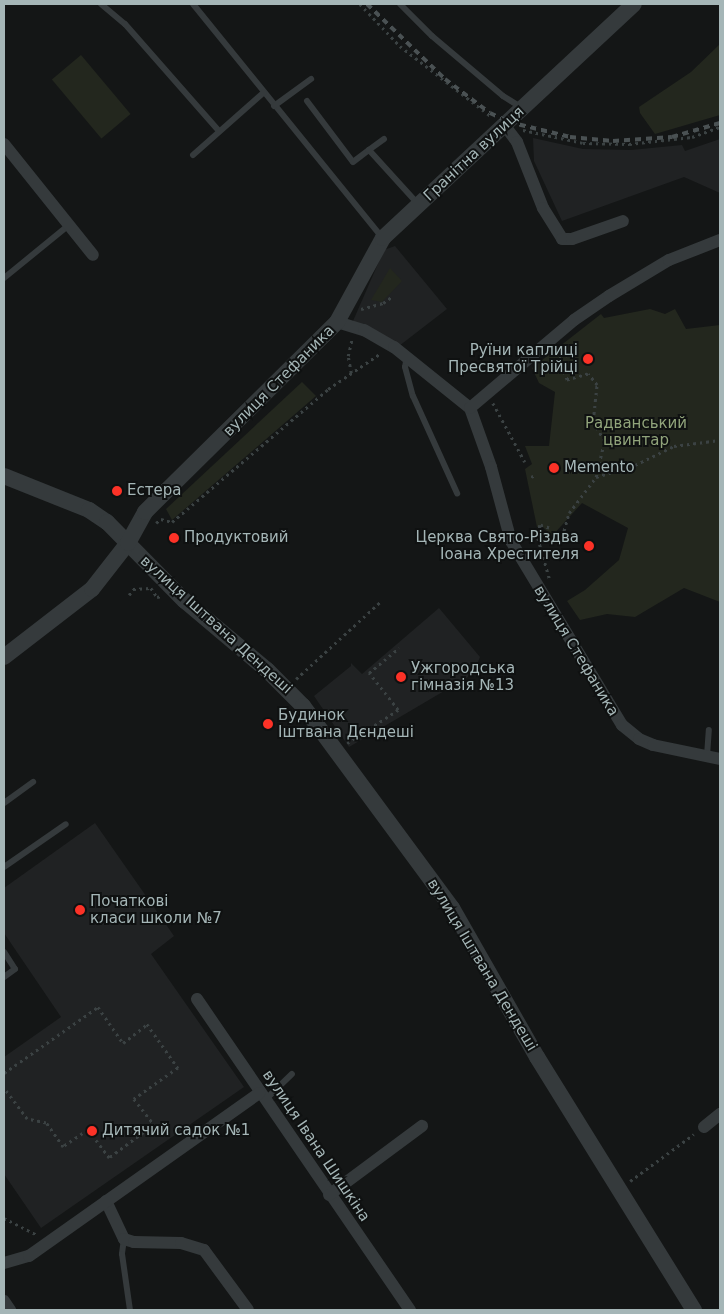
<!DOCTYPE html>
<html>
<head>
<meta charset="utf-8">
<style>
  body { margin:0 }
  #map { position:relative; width:724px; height:1314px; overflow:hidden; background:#141616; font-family:"DejaVu Sans",sans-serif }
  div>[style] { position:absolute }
  .built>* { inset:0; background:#202223 }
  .green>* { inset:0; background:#23271e; transform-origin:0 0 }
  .path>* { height:2.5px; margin-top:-1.25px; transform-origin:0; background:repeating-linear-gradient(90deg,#3b4243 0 2.5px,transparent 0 6.5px) }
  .service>* { height:6px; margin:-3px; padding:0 3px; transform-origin:3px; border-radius:3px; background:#353a3c }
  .minor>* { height:12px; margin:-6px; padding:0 6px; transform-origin:6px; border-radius:6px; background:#353a3c }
  .tertiary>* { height:16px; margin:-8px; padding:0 8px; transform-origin:8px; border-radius:8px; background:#353a3c }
  .rail>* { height:4px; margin-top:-2px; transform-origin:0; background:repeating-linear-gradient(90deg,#4a5153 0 6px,transparent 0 11px) }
  .dots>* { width:14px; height:14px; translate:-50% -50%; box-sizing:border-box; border:2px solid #0f1111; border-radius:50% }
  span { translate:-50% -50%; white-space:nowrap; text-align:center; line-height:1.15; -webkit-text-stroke:4px #0f1111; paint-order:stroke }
  .street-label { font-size:15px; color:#a5b6b7 }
  .poi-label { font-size:15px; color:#a5b6b7 }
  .right { translate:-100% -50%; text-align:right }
  .left { translate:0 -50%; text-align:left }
  .park-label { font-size:15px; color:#91a47b }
  .frame { position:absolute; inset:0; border:5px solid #a5b6b7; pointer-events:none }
</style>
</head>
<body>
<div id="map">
  <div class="built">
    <div style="clip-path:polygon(533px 138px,583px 149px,631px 150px,682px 145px,685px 151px,720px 139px,720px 193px,684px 177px,562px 221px,534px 161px)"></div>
    <div style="clip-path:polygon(395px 246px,447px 309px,399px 346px,353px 321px,384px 250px)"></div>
    <div style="clip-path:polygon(439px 608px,480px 657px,473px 674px,349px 747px,314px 696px,351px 666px,351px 663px,362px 674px)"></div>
    <div style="clip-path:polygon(95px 823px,174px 936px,151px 954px,244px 1087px,41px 1228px,4px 1174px,4px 1057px,61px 1017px,4px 933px,4px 888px)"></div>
  </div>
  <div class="green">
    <div style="clip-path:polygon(720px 44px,720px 115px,655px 134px,640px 113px,639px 107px,691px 72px)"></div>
    <div style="left:81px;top:55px;width:77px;height:38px;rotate:50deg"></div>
    <div style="clip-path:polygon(390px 268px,402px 281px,382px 302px,371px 300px)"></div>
    <div style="clip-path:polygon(650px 309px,665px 314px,675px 309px,686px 329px,720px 325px,720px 602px,684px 588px,635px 617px,607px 614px,580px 620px,567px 601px,585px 590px,619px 560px,628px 528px,582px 503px,552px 536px,543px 527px,537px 527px,525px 469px,532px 464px,525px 446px,549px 446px,555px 392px,539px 383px,532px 368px,601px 314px,604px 318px)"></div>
    <div style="clip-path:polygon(302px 382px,316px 396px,172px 520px,166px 509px)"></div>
  </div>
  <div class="path">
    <div style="left:360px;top:4px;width:58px;rotate:46.4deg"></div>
    <div style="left:400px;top:46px;width:116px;rotate:37.7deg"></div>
    <div style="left:523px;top:130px;width:61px;rotate:12.2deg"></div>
    <div style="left:583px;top:143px;width:46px;rotate:1.2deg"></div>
    <div style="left:629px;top:144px;width:63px;rotate:-6.3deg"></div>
    <div style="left:692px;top:137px;width:30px;rotate:-20deg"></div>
    <div style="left:361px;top:309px;width:23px;rotate:-15deg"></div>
    <div style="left:383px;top:303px;width:12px;rotate:-35deg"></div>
    <div style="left:351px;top:373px;width:17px;rotate:-100deg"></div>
    <div style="left:348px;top:356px;width:18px;rotate:-77deg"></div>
    <div style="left:493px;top:403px;width:67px;rotate:61.5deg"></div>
    <div style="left:531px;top:477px;width:5px;rotate:-22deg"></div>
    <div style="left:596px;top:477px;width:41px;rotate:-17.1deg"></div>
    <div style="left:635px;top:465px;width:43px;rotate:-26deg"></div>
    <div style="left:674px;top:446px;width:46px;rotate:-7.4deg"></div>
    <div style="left:156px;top:523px;width:6px;rotate:-39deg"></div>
    <div style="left:161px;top:519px;width:11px;rotate:15deg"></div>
    <div style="left:172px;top:522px;width:205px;rotate:-40.4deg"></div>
    <div style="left:328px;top:389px;width:64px;rotate:-34.2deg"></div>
    <div style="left:549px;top:528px;width:9px;rotate:-162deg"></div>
    <div style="left:540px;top:525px;width:13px;rotate:99deg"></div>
    <div style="left:538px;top:538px;width:44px;rotate:74.1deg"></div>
    <div style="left:562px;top:537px;width:25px;rotate:-74deg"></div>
    <div style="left:569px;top:513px;width:45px;rotate:-53.1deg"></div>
    <div style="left:596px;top:477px;width:37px;rotate:-77deg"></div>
    <div style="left:604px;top:441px;width:23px;rotate:-119deg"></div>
    <div style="left:593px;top:421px;width:36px;rotate:-84deg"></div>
    <div style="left:597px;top:385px;width:14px;rotate:-129deg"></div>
    <div style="left:588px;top:374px;width:22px;rotate:164deg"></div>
    <div style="left:567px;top:380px;width:23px;rotate:-110deg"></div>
    <div style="left:559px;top:358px;width:17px;rotate:-21deg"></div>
    <div style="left:129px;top:595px;width:7px;rotate:-56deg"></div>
    <div style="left:133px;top:589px;width:18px;rotate:-3deg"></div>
    <div style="left:151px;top:588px;width:11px;rotate:56deg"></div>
    <div style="left:157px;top:597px;width:5px;rotate:-11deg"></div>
    <div style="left:296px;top:679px;width:115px;rotate:-42.5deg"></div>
    <div style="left:347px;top:743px;width:61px;rotate:-32.9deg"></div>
    <div style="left:398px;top:710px;width:47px;rotate:-128.1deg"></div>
    <div style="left:369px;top:673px;width:39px;rotate:-40deg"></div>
    <div style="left:4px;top:1073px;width:115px;rotate:-35.1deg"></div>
    <div style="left:98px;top:1007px;width:44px;rotate:55.2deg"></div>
    <div style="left:123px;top:1043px;width:31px;rotate:-38deg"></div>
    <div style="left:147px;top:1024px;width:54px;rotate:54.8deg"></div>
    <div style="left:178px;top:1068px;width:54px;rotate:144.8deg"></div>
    <div style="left:134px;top:1099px;width:33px;rotate:52deg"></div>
    <div style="left:154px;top:1125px;width:56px;rotate:143.7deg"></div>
    <div style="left:109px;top:1158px;width:35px;rotate:-127deg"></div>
    <div style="left:88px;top:1130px;width:30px;rotate:146deg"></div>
    <div style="left:63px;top:1147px;width:29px;rotate:-125deg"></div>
    <div style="left:46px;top:1123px;width:19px;rotate:-168deg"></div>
    <div style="left:27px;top:1119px;width:39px;rotate:-127deg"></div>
    <div style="left:630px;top:1181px;width:79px;rotate:-36.3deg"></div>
    <div style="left:4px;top:1218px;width:37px;rotate:27deg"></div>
  </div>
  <div class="service">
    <div style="left:101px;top:4px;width:31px;rotate:40deg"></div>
    <div style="left:125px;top:24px;width:142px;rotate:48.7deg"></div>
    <div style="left:193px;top:4px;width:300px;rotate:51deg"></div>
    <div style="left:400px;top:4px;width:45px;rotate:45deg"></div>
    <div style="left:432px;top:36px;width:93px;rotate:40.2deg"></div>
    <div style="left:503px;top:96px;width:22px;rotate:32deg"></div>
    <div style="left:307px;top:101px;width:76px;rotate:53deg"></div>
    <div style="left:353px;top:162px;width:20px;rotate:-37deg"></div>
    <div style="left:274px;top:106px;width:46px;rotate:-36.1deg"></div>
    <div style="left:384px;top:139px;width:19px;rotate:144deg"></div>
    <div style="left:369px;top:150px;width:73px;rotate:47.8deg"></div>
    <div style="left:193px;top:155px;width:94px;rotate:-41.5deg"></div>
    <div style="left:4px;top:278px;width:84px;rotate:-39.2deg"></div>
    <div style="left:407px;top:356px;width:11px;rotate:100deg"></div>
    <div style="left:405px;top:367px;width:30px;rotate:75deg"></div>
    <div style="left:413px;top:396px;width:107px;rotate:65.6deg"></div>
    <div style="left:707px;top:756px;width:26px;rotate:-86deg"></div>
    <div style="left:4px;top:803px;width:36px;rotate:-36deg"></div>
    <div style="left:4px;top:867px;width:75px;rotate:-34.7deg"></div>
    <div style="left:4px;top:952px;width:20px;rotate:57deg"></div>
    <div style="left:15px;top:969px;width:14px;rotate:144deg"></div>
    <div style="left:266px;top:1099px;width:36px;rotate:-44deg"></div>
    <div style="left:124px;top:1239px;width:15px;rotate:98deg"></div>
    <div style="left:122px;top:1254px;width:57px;rotate:81.9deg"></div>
  </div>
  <div class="minor">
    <div style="left:505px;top:126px;width:20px;rotate:53deg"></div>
    <div style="left:517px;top:142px;width:71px;rotate:68.5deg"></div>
    <div style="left:543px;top:208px;width:36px;rotate:58deg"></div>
    <div style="left:562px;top:239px;width:10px"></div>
    <div style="left:572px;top:239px;width:54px;rotate:-19.4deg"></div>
    <div style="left:4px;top:144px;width:142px;rotate:51.3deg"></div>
    <div style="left:337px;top:322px;width:28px;rotate:17deg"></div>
    <div style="left:364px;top:330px;width:34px;rotate:30deg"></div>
    <div style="left:394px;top:347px;width:97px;rotate:38.8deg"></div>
    <div style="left:470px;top:408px;width:63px;rotate:70.4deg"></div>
    <div style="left:491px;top:467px;width:77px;rotate:74.9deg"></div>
    <div style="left:511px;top:541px;width:215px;rotate:58.9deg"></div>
    <div style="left:622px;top:725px;width:22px;rotate:39deg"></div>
    <div style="left:639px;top:739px;width:15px;rotate:23deg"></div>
    <div style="left:653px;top:745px;width:68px;rotate:11.8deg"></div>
    <div style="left:470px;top:408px;width:136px;rotate:-40.2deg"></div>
    <div style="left:574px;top:320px;width:42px;rotate:-34.4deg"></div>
    <div style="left:609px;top:296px;width:70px;rotate:-31deg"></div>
    <div style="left:669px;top:260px;width:55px;rotate:-21.4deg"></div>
    <div style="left:197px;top:999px;width:377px;rotate:55.6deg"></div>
    <div style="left:704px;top:1127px;width:21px;rotate:-39deg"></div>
    <div style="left:329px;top:1195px;width:116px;rotate:-36.6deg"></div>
    <div style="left:106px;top:1201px;width:42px;rotate:64.7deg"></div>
    <div style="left:124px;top:1239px;width:10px;rotate:17deg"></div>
    <div style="left:134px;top:1242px;width:47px;rotate:1.2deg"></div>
    <div style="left:181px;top:1243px;width:24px;rotate:17deg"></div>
    <div style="left:204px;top:1250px;width:74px;rotate:53.7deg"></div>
    <div style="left:4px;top:1263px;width:26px;rotate:-16deg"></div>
    <div style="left:29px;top:1256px;width:282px;rotate:-35.3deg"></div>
    <div style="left:4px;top:1301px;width:11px;rotate:56deg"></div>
  </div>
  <div class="tertiary">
    <div style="left:4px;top:476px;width:92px;rotate:21.8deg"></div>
    <div style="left:89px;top:510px;width:22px;rotate:34deg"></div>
    <div style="left:107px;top:522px;width:111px;rotate:45.4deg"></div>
    <div style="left:185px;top:601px;width:107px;rotate:40.1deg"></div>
    <div style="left:267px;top:670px;width:51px;rotate:45deg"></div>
    <div style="left:303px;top:706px;width:251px;rotate:53.6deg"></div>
    <div style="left:452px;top:908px;width:172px;rotate:60.3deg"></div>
    <div style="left:537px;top:1057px;width:298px;rotate:58.2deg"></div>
    <div style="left:4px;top:657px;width:111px;rotate:-37.7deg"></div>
    <div style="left:92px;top:589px;width:58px;rotate:-52deg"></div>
    <div style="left:128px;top:543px;width:35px;rotate:-61deg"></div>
    <div style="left:145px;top:512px;width:270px;rotate:-44.7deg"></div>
    <div style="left:337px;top:322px;width:96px;rotate:-61.3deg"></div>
    <div style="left:383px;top:238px;width:343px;rotate:-43deg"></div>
  </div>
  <div class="rail">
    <div style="left:367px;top:4px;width:108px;rotate:43.9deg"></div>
    <div style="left:445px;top:79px;width:56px;rotate:37.1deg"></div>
    <div style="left:490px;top:113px;width:21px;rotate:25deg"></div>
    <div style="left:509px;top:122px;width:63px;rotate:13.8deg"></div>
    <div style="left:570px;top:137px;width:43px;rotate:5.3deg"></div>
    <div style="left:613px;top:141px;width:59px;rotate:-3.9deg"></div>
    <div style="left:672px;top:137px;width:50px;rotate:-16.3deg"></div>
  </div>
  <div class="dots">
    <div style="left:588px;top:359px;background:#fc3227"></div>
    <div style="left:554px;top:468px;background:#fc3227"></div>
    <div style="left:117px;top:491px;background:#fc3227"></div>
    <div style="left:174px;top:538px;background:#fc3227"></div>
    <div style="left:589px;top:546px;background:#fc3227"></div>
    <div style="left:401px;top:677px;background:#fc3227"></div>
    <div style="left:268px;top:724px;background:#fc3227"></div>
    <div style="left:80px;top:910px;background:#fc3227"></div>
    <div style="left:92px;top:1131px;background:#fc3227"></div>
  </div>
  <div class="street-label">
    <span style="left:474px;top:154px;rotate:-43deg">Гранітна вулиця</span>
    <span style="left:279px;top:381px;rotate:-45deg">вулиця Стефаника</span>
    <span style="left:216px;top:625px;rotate:42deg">вулиця Іштвана Дендеші</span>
    <span style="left:576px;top:651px;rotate:59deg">вулиця Стефаника</span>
    <span style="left:482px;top:965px;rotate:59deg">вулиця Іштвана Дендеші</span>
    <span style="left:316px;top:1146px;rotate:56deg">вулиця Івана Шишкіна</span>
  </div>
  <div class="poi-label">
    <span class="right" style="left:578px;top:359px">Руїни каплиці<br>Пресвятої Трійці</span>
    <span class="left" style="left:564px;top:468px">Memento</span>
    <span class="left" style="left:127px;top:491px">Естера</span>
    <span class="right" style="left:579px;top:546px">Церква Свято-Різдва<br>Іоана Хрестителя</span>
    <span class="left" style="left:184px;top:538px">Продуктовий</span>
    <span class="left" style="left:411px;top:677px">Ужгородська<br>гімназія №13</span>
    <span class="left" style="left:278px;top:724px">Будинок<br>Іштвана Дєндеші</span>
    <span class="left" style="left:90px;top:910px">Початкові<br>класи школи №7</span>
    <span class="left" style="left:102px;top:1131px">Дитячий садок №1</span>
  </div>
  <div class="park-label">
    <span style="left:636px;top:432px">Радванський<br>цвинтар</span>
  </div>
  <div class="frame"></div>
</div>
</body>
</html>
